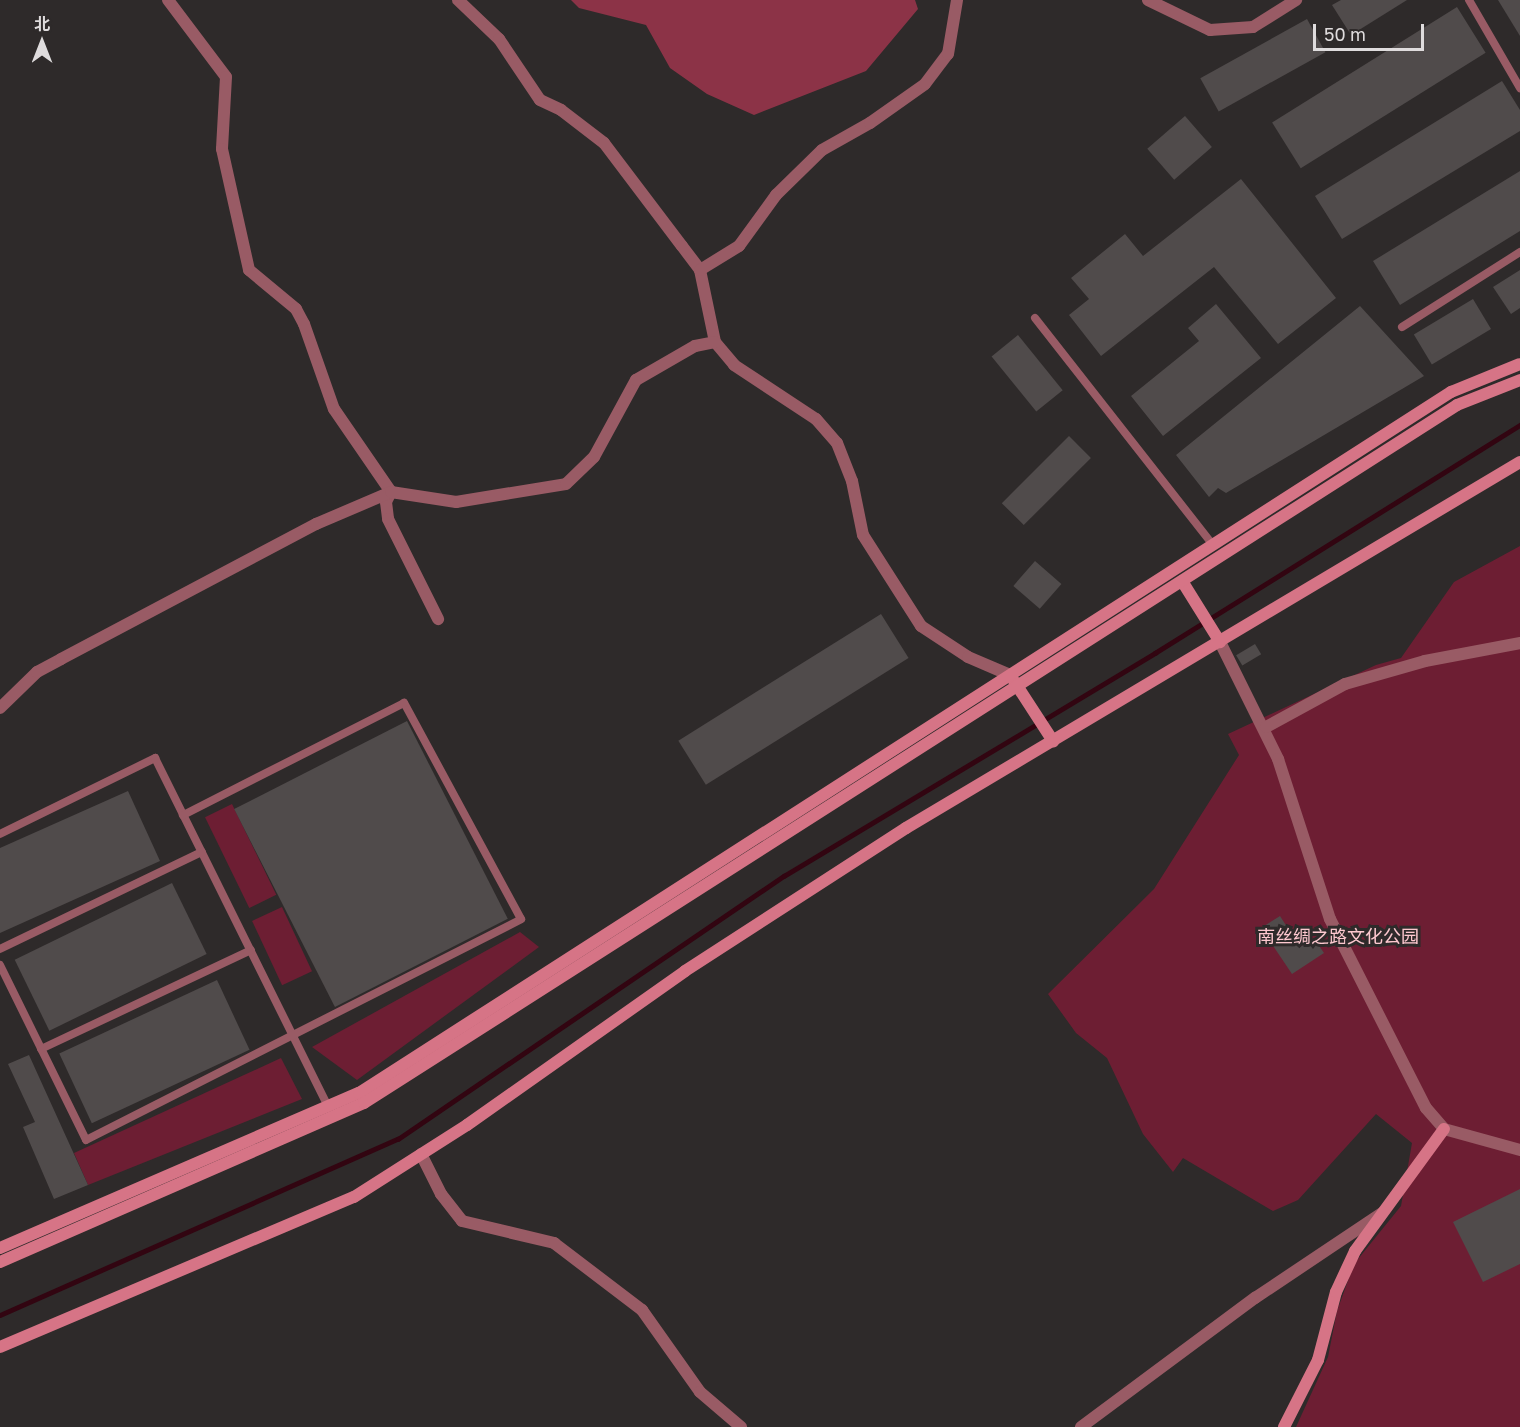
<!DOCTYPE html>
<html>
<head>
<meta charset="utf-8">
<style>
  body { margin:0 }
  #map { position:relative; width:1520px; height:1427px; overflow:hidden; background:#2e2a2a; font-family:"Golos Text","Noto Sans SC",sans-serif }
  div>[style] { position:absolute }
  .green>* { inset:0; background:#6d1e33; transform-origin:0 0 }
  .forest>* { inset:0; background:#8c3347 }
  .stream>* { height:4.5px; margin:-2.25px; padding:0 2.25px; transform-origin:2.25px; border-radius:2.25px; background:#320511 }
  .building>* { inset:0; background:#504b4b; transform-origin:0 0 }
  .lane>* { height:8px; margin:-4px; padding:0 4px; transform-origin:4px; border-radius:4px; background:#995b65 }
  .street>* { height:12px; margin:-6px; padding:0 6px; transform-origin:6px; border-radius:6px; background:#995b65 }
  .secondary>* { height:12px; margin:-6px; padding:0 6px; transform-origin:6px; border-radius:6px; background:#d67486 }
  span { translate:-50% -50%; white-space:nowrap; text-align:center; line-height:1.15; -webkit-text-stroke:6px #2e2a2a; paint-order:stroke }
  .park-label { font-size:18px; color:#fdc8cf }
  .north { position:absolute; left:12px; top:12px; width:60px; height:60px; -webkit-text-stroke:4px #2e2a2a; paint-order:stroke; rotate:0deg; font-size:16px; font-weight:700; line-height:24px; text-align:center; color:#dfdcdd }
  .north::after { content:''; display:block; margin:auto; width:21px; height:27px; background:#dfdcdd; clip-path:polygon(50% 0,100% 100%,50% 72%,0 100%) }
  .scale { position:absolute; left:1313px; top:24px; width:111px; height:27px; box-sizing:border-box; border:3px solid #dfdcdd; border-top:0; padding-left:8px; font-size:18px; line-height:21px; white-space:nowrap; color:#dfdcdd; -webkit-text-stroke:4px #2e2a2a; paint-order:stroke }
</style>
</head>
<body>
<div id="map">
  <div class="green">
    <div style="clip-path:polygon(1520px 546px,1520px 1427px,1296px 1427px,1328px 1357px,1337px 1311px,1354px 1264px,1401px 1206px,1412px 1143px,1376px 1114px,1298px 1200px,1273px 1211px,1183px 1158px,1173px 1172px,1143px 1134px,1107px 1058px,1076px 1033px,1048px 994px,1154px 889px,1239px 755px,1228px 734px,1376px 665px,1401px 658px,1454px 582px)"></div>
    <div style="left:232px;top:804px;width:101px;height:30px;rotate:64deg"></div>
    <div style="left:282px;top:907px;width:71px;height:33px;rotate:65deg"></div>
    <div style="clip-path:polygon(520px 932px,539px 947px,357px 1080px,312px 1047px)"></div>
    <div style="clip-path:polygon(281px 1058px,302px 1099px,88px 1185px,74px 1153px)"></div>
  </div>
  <div class="forest">
    <div style="clip-path:polygon(571px 0,915px 0,918px 9px,866px 71px,754px 115px,707px 94px,670px 68px,646px 25px,579px 8px)"></div>
  </div>
  <div class="stream">
    <div style="left:0;top:1315px;width:435px;rotate:-23.9deg"></div>
    <div style="left:398px;top:1139px;width:467px;rotate:-34.3deg"></div>
    <div style="left:784px;top:876px;width:433px;rotate:-31deg"></div>
    <div style="left:1155px;top:653px;width:430px;rotate:-32deg"></div>
  </div>
  <div class="building">
    <div style="clip-path:polygon(1341px 0,1407px 0,1351px 35px,1332px 5px)"></div>
    <div style="clip-path:polygon(1498px 0,1520px 0,1520px 36px)"></div>
    <div style="left:1457px;top:7px;width:54px;height:218px;rotate:58deg"></div>
    <div style="left:1307px;top:19px;width:38px;height:122px;rotate:61deg"></div>
    <div style="clip-path:polygon(1502px 81px,1520px 110px,1520px 131px,1342px 239px,1315px 196px)"></div>
    <div style="left:1185px;top:116px;width:41px;height:50px;rotate:49deg"></div>
    <div style="clip-path:polygon(1520px 171px,1520px 231px,1400px 305px,1373px 261px)"></div>
    <div style="clip-path:polygon(1241px 179px,1336px 298px,1278px 344px,1214px 267px,1101px 356px,1069px 315px,1089px 299px,1071px 278px,1125px 234px,1143px 256px)"></div>
    <div style="clip-path:polygon(1520px 270px,1520px 308px,1511px 314px,1493px 287px)"></div>
    <div style="left:1473px;top:299px;width:35px;height:69px;rotate:59deg"></div>
    <div style="clip-path:polygon(1216px 304px,1261px 358px,1163px 436px,1131px 396px,1199px 341px,1188px 328px)"></div>
    <div style="clip-path:polygon(1360px 306px,1424px 376px,1226px 493px,1218px 488px,1209px 497px,1176px 455px)"></div>
    <div style="left:1018px;top:335px;width:71px;height:34px;rotate:51deg"></div>
    <div style="left:1069px;top:436px;width:31px;height:95px;rotate:45deg"></div>
    <div style="left:1035px;top:561px;width:35px;height:33px;rotate:41deg"></div>
    <div style="left:881px;top:614px;width:52px;height:239px;rotate:58deg"></div>
    <div style="left:1255px;top:644px;width:12px;height:22px;rotate:59deg"></div>
    <div style="left:407px;top:721px;width:222px;height:194px;rotate:63deg"></div>
    <div style="clip-path:polygon(128px 791px,160px 861px,0 933px,0 848px)"></div>
    <div style="left:172px;top:883px;width:79px;height:175px;rotate:64deg"></div>
    <div style="clip-path:polygon(1280px 916px,1300px 947px,1314px 938px,1324px 953px,1292px 974px,1261px 928px)"></div>
    <div style="left:217px;top:980px;width:77px;height:174px;rotate:65deg"></div>
    <div style="clip-path:polygon(29px 1055px,88px 1185px,54px 1199px,23px 1127px,35px 1122px,8px 1064px)"></div>
    <div style="clip-path:polygon(1520px 1189px,1520px 1264px,1483px 1282px,1453px 1222px)"></div>
  </div>
  <div class="lane">
    <div style="left:1469px;top:0;width:102px;rotate:59.9deg"></div>
    <div style="left:1035px;top:318px;width:288px;rotate:51.9deg"></div>
    <div style="left:1402px;top:327px;width:140px;rotate:-32.4deg"></div>
    <div style="left:0;top:834px;width:173px;rotate:-26.1deg"></div>
    <div style="left:155px;top:758px;width:390px;rotate:63.6deg"></div>
    <div style="left:0;top:949px;width:224px;rotate:-25.7deg"></div>
    <div style="left:0;top:965px;width:195px;rotate:63.8deg"></div>
    <div style="left:86px;top:1140px;width:488px;rotate:-26.9deg"></div>
    <div style="left:521px;top:919px;width:246px;rotate:-118.4deg"></div>
    <div style="left:404px;top:703px;width:248px;rotate:153.1deg"></div>
    <div style="left:41px;top:1049px;width:232px;rotate:-25.2deg"></div>
  </div>
  <div class="street">
    <div style="left:168px;top:0;width:96px;rotate:53deg"></div>
    <div style="left:226px;top:77px;width:72px;rotate:93.2deg"></div>
    <div style="left:222px;top:149px;width:124px;rotate:77.4deg"></div>
    <div style="left:249px;top:270px;width:61px;rotate:39.7deg"></div>
    <div style="left:296px;top:309px;width:17px;rotate:62deg"></div>
    <div style="left:304px;top:324px;width:90px;rotate:70.6deg"></div>
    <div style="left:334px;top:409px;width:101px;rotate:55.5deg"></div>
    <div style="left:391px;top:492px;width:11px;rotate:117deg"></div>
    <div style="left:386px;top:502px;width:17px;rotate:83deg"></div>
    <div style="left:388px;top:519px;width:112px;rotate:63.4deg"></div>
    <div style="left:458px;top:0;width:57px;rotate:43.6deg"></div>
    <div style="left:499px;top:39px;width:73px;rotate:56.1deg"></div>
    <div style="left:540px;top:100px;width:23px;rotate:25deg"></div>
    <div style="left:561px;top:110px;width:54px;rotate:37.5deg"></div>
    <div style="left:604px;top:143px;width:129px;rotate:52.9deg"></div>
    <div style="left:682px;top:246px;width:30px;rotate:53deg"></div>
    <div style="left:700px;top:270px;width:74px;rotate:78.2deg"></div>
    <div style="left:715px;top:342px;width:30px;rotate:50deg"></div>
    <div style="left:734px;top:365px;width:98px;rotate:33.4deg"></div>
    <div style="left:816px;top:419px;width:32px;rotate:49deg"></div>
    <div style="left:837px;top:443px;width:41px;rotate:68.5deg"></div>
    <div style="left:852px;top:481px;width:55px;rotate:78.5deg"></div>
    <div style="left:863px;top:535px;width:108px;rotate:57.5deg"></div>
    <div style="left:921px;top:626px;width:56px;rotate:33.4deg"></div>
    <div style="left:968px;top:657px;width:46px;rotate:23.2deg"></div>
    <div style="left:1148px;top:0;width:69px;rotate:25.8deg"></div>
    <div style="left:1210px;top:30px;width:43px;rotate:-4deg"></div>
    <div style="left:1253px;top:27px;width:51px;rotate:-32.1deg"></div>
    <div style="left:700px;top:270px;width:46px;rotate:-31.6deg"></div>
    <div style="left:739px;top:246px;width:63px;rotate:-54deg"></div>
    <div style="left:776px;top:195px;width:64px;rotate:-44.4deg"></div>
    <div style="left:822px;top:150px;width:55px;rotate:-29.4deg"></div>
    <div style="left:870px;top:123px;width:67px;rotate:-35.3deg"></div>
    <div style="left:925px;top:84px;width:38px;rotate:-53deg"></div>
    <div style="left:948px;top:54px;width:55px;rotate:-80.5deg"></div>
    <div style="left:1220px;top:642px;width:131px;rotate:63.6deg"></div>
    <div style="left:1278px;top:759px;width:168px;rotate:72deg"></div>
    <div style="left:1330px;top:919px;width:212px;rotate:63.1deg"></div>
    <div style="left:1426px;top:1108px;width:28px;rotate:49deg"></div>
    <div style="left:1444px;top:1129px;width:79px;rotate:15.4deg"></div>
    <div style="left:0;top:708px;width:52px;rotate:-44.2deg"></div>
    <div style="left:37px;top:672px;width:27px;rotate:-28deg"></div>
    <div style="left:61px;top:659px;width:289px;rotate:-27.9deg"></div>
    <div style="left:316px;top:524px;width:82px;rotate:-23.1deg"></div>
    <div style="left:391px;top:492px;width:66px;rotate:8.7deg"></div>
    <div style="left:456px;top:502px;width:111px;rotate:-9.3deg"></div>
    <div style="left:566px;top:484px;width:39px;rotate:-44deg"></div>
    <div style="left:594px;top:457px;width:88px;rotate:-61.4deg"></div>
    <div style="left:636px;top:380px;width:68px;rotate:-30deg"></div>
    <div style="left:695px;top:346px;width:20px;rotate:-11deg"></div>
    <div style="left:1266px;top:727px;width:90px;rotate:-28.6deg"></div>
    <div style="left:1345px;top:684px;width:83px;rotate:-16deg"></div>
    <div style="left:1425px;top:661px;width:97px;rotate:-10.7deg"></div>
    <div style="left:421px;top:1154px;width:45px;rotate:63.4deg"></div>
    <div style="left:441px;top:1194px;width:34px;rotate:52deg"></div>
    <div style="left:462px;top:1221px;width:95px;rotate:13.4deg"></div>
    <div style="left:554px;top:1243px;width:111px;rotate:37.3deg"></div>
    <div style="left:642px;top:1310px;width:100px;rotate:54.7deg"></div>
    <div style="left:700px;top:1392px;width:54px;rotate:40.5deg"></div>
    <div style="left:1081px;top:1427px;width:217px;rotate:-36.6deg"></div>
    <div style="left:1255px;top:1298px;width:153px;rotate:-33.8deg"></div>
  </div>
  <div class="secondary">
    <div style="left:1182px;top:581px;width:72px;rotate:58.1deg"></div>
    <div style="left:1014px;top:681px;width:72px;rotate:57deg"></div>
    <div style="left:0;top:1248px;width:391px;rotate:-23.4deg"></div>
    <div style="left:359px;top:1093px;width:1298px;rotate:-32.7deg"></div>
    <div style="left:1451px;top:392px;width:74px;rotate:-22.1deg"></div>
    <div style="left:0;top:1262px;width:397px;rotate:-23.6deg"></div>
    <div style="left:364px;top:1103px;width:1297px;rotate:-32.56deg"></div>
    <div style="left:1457px;top:405px;width:68px;rotate:-21.6deg"></div>
    <div style="left:0;top:1347px;width:384px;rotate:-23deg"></div>
    <div style="left:354px;top:1197px;width:134px;rotate:-32.5deg"></div>
    <div style="left:467px;top:1125px;width:267px;rotate:-35.2deg"></div>
    <div style="left:685px;top:971px;width:263px;rotate:-32.9deg"></div>
    <div style="left:906px;top:828px;width:715px;rotate:-30.8deg"></div>
    <div style="left:1284px;top:1427px;width:75px;rotate:-63.1deg"></div>
    <div style="left:1318px;top:1360px;width:70px;rotate:-75.2deg"></div>
    <div style="left:1336px;top:1292px;width:45px;rotate:-65.1deg"></div>
    <div style="left:1355px;top:1251px;width:151px;rotate:-53.9deg"></div>
  </div>
  <div class="park-label">
    <span style="left:1338px;top:936px">南丝绸之路文化公园</span>
  </div>
  <div class="north">北</div>
  <div class="scale">50 m</div>
</div>
</body>
</html>
